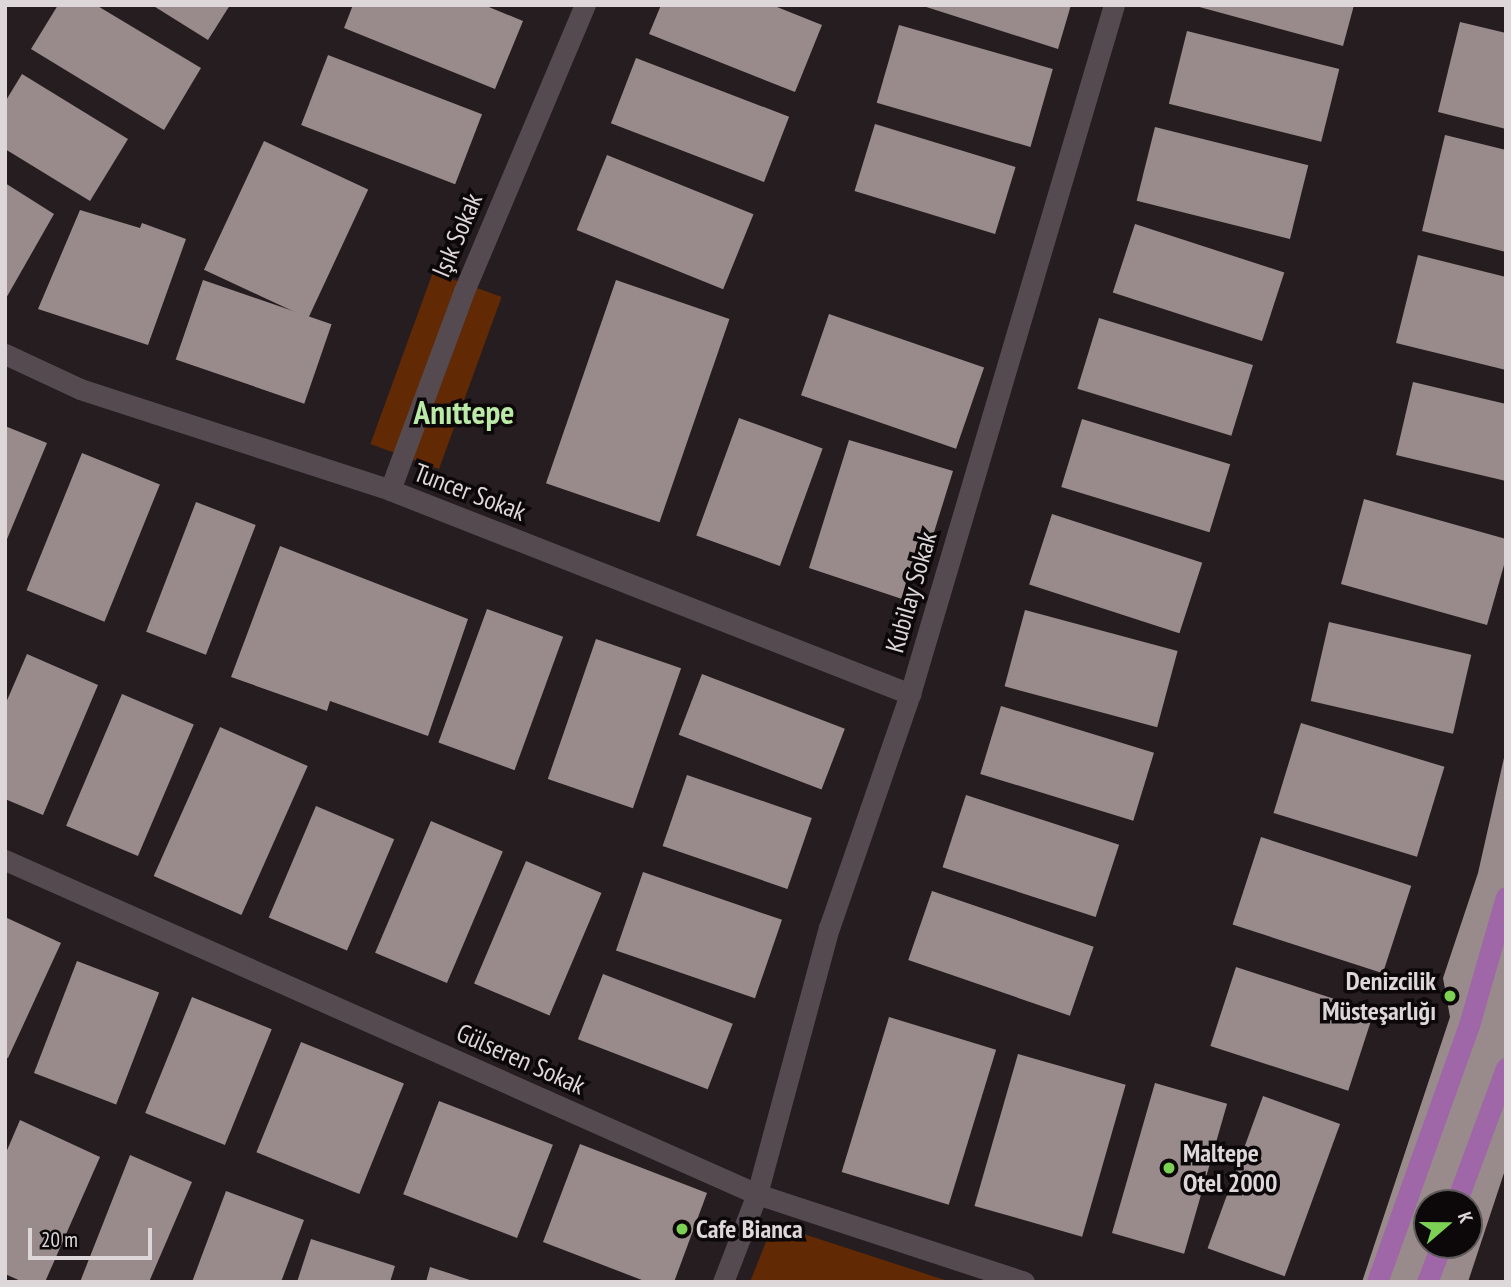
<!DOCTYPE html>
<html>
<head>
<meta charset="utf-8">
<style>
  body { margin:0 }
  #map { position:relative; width:1511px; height:1287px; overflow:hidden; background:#261d21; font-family:"PT Sans Narrow",sans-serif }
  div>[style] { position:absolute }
  .green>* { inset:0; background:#612904; transform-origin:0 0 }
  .building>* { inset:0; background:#998b8b; transform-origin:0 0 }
  .street>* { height:21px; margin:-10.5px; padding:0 10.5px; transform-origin:10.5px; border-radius:10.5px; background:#554a4f }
  .primary>* { height:21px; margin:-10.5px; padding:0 10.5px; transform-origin:10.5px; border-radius:10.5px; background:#9f66a8 }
  .dots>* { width:19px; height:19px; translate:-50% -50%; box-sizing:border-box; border:4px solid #0c080a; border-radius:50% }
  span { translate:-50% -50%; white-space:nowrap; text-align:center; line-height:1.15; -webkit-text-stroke:7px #0c080a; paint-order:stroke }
  .street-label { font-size:26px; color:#ded7da }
  .poi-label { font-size:26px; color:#ded7da; font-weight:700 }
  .right { translate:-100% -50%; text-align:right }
  .left { translate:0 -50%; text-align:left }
  .district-label { font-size:33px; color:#bbeaa8; font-weight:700 }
  .frame { position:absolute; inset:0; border:7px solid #ded7da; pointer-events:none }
  .north { position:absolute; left:1413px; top:1189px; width:70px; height:70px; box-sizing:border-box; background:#0c080a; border:2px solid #605b5d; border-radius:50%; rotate:70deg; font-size:19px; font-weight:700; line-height:28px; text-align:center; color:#ded7da }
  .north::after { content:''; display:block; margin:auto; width:24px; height:32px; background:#7cd155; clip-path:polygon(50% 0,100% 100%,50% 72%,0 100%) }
  .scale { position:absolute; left:28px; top:1228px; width:124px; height:32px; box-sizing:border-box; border:4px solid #ded7da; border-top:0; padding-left:9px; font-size:21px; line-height:24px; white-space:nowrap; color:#ded7da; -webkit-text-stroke:5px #0c080a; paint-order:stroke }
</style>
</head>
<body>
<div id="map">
  <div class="green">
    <div style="left:433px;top:272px;width:73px;height:183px;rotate:20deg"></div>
    <div style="clip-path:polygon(773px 1224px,951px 1282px,750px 1282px)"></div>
  </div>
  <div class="building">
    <div style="clip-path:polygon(58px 5px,96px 5px,201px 68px,164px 130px,31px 49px)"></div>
    <div style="clip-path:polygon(152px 5px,230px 5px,208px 40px)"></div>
    <div style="clip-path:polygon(353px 5px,484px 5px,523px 21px,495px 89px,344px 28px)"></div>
    <div style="clip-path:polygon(661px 5px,772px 5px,822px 25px,795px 92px,649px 34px)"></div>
    <div style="clip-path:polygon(920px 5px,1071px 5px,1058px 49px)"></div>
    <div style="clip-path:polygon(1192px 5px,1354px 5px,1343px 46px)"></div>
    <div style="clip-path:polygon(1460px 22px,1506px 33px,1506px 129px,1438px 112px)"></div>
    <div style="left:899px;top:25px;width:160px;height:81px;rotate:16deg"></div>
    <div style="left:1187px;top:31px;width:157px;height:75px;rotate:14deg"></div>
    <div style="left:328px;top:55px;width:165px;height:75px;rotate:21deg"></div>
    <div style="left:636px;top:58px;width:164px;height:70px;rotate:21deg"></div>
    <div style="clip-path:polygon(22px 74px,128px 139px,90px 201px,5px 149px,5px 102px)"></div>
    <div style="left:875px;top:124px;width:147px;height:70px;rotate:17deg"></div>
    <div style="left:1155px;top:127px;width:158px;height:76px;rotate:14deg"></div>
    <div style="clip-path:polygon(1445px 135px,1506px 150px,1506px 252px,1422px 231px)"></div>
    <div style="left:264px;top:141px;width:115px;height:142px;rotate:25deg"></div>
    <div style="left:607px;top:155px;width:158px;height:81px;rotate:22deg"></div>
    <div style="clip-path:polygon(5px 183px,54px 214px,5px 300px)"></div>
    <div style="clip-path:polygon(80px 210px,140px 228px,142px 223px,186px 239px,148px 345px,38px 309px)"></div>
    <div style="left:1135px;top:224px;width:157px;height:72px;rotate:18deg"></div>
    <div style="clip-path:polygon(1418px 255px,1506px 277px,1506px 370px,1396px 343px)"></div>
    <div style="left:203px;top:280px;width:136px;height:84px;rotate:19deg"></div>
    <div style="left:616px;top:280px;width:120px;height:215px;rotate:19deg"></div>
    <div style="left:829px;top:314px;width:164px;height:86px;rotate:19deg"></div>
    <div style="left:1099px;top:318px;width:161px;height:74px;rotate:17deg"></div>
    <div style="clip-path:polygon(1413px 382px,1506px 404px,1506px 481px,1396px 455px)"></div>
    <div style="left:739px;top:418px;width:89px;height:125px;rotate:20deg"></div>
    <div style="left:1082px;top:419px;width:155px;height:71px;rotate:17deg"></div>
    <div style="clip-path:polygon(5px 426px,47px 443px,5px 544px)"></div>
    <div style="clip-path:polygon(849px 440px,953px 471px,931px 542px,921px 539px,902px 599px,809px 568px)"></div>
    <div style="left:82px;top:453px;width:84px;height:148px;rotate:22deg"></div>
    <div style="clip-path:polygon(1364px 499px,1506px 539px,1506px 558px,1487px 625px,1341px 584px)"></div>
    <div style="left:196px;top:502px;width:64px;height:139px;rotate:21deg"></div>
    <div style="left:1052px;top:514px;width:158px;height:74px;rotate:18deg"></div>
    <div style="clip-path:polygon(280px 546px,468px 619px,428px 736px,330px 701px,327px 711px,231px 677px)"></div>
    <div style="left:487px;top:609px;width:81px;height:142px;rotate:20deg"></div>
    <div style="left:1025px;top:610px;width:158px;height:79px;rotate:15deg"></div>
    <div style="left:1329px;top:622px;width:146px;height:81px;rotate:13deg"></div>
    <div style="left:596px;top:639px;width:90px;height:148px;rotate:19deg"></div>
    <div style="clip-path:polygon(27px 654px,98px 685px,43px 815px,5px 799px,5px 705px)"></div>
    <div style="left:702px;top:674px;width:153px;height:65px;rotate:21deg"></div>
    <div style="left:122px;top:694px;width:78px;height:143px;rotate:23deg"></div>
    <div style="left:1001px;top:706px;width:160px;height:71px;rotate:17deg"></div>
    <div style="left:1301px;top:723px;width:150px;height:94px;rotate:17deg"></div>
    <div style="left:220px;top:727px;width:96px;height:163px;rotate:24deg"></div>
    <div style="clip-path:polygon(evenodd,1506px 749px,1506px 1167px,1468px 1282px,1362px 1282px,1450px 1017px,1443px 978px,1478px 873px,1506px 749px,1427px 1203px,1469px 1203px,1469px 1245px,1427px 1245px,1427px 1203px)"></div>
    <div style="left:687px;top:775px;width:132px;height:75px;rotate:19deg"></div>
    <div style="left:966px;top:795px;width:161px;height:76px;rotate:18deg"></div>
    <div style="left:316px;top:806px;width:85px;height:121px;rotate:23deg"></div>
    <div style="left:431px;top:821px;width:78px;height:143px;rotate:23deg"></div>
    <div style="left:1261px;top:837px;width:158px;height:92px;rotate:18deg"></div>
    <div style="left:526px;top:861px;width:82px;height:133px;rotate:23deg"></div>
    <div style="left:643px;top:872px;width:147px;height:83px;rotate:19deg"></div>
    <div style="left:932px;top:891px;width:171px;height:73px;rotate:19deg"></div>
    <div style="clip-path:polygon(5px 917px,61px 943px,8px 1058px,5px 1057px)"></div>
    <div style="left:77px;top:961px;width:88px;height:120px;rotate:21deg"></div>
    <div style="left:1236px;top:967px;width:145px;height:83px;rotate:18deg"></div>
    <div style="left:603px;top:974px;width:139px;height:70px;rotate:21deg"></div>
    <div style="left:192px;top:997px;width:86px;height:125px;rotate:22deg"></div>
    <div style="left:889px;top:1017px;width:112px;height:162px;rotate:17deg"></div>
    <div style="left:301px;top:1042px;width:111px;height:119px;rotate:22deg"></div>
    <div style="left:1018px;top:1054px;width:112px;height:158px;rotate:16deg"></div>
    <div style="left:1155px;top:1083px;width:75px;height:156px;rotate:16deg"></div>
    <div style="left:1263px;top:1096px;width:82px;height:162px;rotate:20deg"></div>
    <div style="left:439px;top:1101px;width:122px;height:100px;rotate:21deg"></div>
    <div style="clip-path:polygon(20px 1120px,100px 1157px,45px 1282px,23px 1282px,5px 1274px,5px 1155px)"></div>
    <div style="clip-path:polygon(580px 1144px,707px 1193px,674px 1282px,647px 1282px,543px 1242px)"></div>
    <div style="clip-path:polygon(130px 1155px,192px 1182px,149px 1282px,80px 1282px)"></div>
    <div style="clip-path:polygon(226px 1191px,304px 1220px,281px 1282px,192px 1282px)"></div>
    <div style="clip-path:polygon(311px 1239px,395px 1266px,390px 1282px,297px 1282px)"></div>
    <div style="clip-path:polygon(430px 1267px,473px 1281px,473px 1282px,426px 1282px)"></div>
  </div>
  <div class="street">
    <div style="left:5px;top:354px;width:83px;rotate:25deg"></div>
    <div style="left:80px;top:389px;width:326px;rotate:18deg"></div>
    <div style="left:390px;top:490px;width:559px;rotate:21.42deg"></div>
    <div style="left:390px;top:490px;width:212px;rotate:-69.6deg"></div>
    <div style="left:464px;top:291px;width:311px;rotate:-67.1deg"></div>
    <div style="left:5px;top:860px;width:823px;rotate:23.95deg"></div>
    <div style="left:757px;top:1194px;width:281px;rotate:18.2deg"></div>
    <div style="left:723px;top:1282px;width:94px;rotate:-68.9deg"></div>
    <div style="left:757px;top:1194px;width:276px;rotate:-74.9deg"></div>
    <div style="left:829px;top:928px;width:248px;rotate:-70.9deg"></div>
    <div style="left:910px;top:694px;width:719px;rotate:-73.51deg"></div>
  </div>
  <div class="primary">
    <div style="left:1456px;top:1203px;width:144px;rotate:-69.7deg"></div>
    <div style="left:1377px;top:1282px;width:273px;rotate:-70.3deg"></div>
    <div style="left:1469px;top:1025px;width:133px;rotate:-73.9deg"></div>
    <div style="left:1427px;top:1282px;width:40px;rotate:-69deg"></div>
  </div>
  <div class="dots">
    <div style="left:1450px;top:996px;background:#7cd155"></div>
    <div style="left:1169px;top:1168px;background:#7cd155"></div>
    <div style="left:682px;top:1229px;background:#7cd155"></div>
  </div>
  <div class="street-label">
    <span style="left:457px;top:235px;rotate:-67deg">Işık Sokak</span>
    <span style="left:470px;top:492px;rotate:21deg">Tuncer Sokak</span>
    <span style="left:911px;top:592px;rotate:-74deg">Kubilay Sokak</span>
    <span style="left:521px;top:1059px;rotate:24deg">Gülseren Sokak</span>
  </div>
  <div class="poi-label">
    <span class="right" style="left:1436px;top:996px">Denizcilik<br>Müsteşarlığı</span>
    <span class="left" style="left:1183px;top:1168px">Maltepe<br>Otel 2000</span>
    <span class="left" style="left:696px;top:1229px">Cafe Bianca</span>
  </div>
  <div class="district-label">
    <span style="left:464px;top:412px">Anıttepe</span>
  </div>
  <div class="frame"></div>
  <div class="north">K</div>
  <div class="scale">20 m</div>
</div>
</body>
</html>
